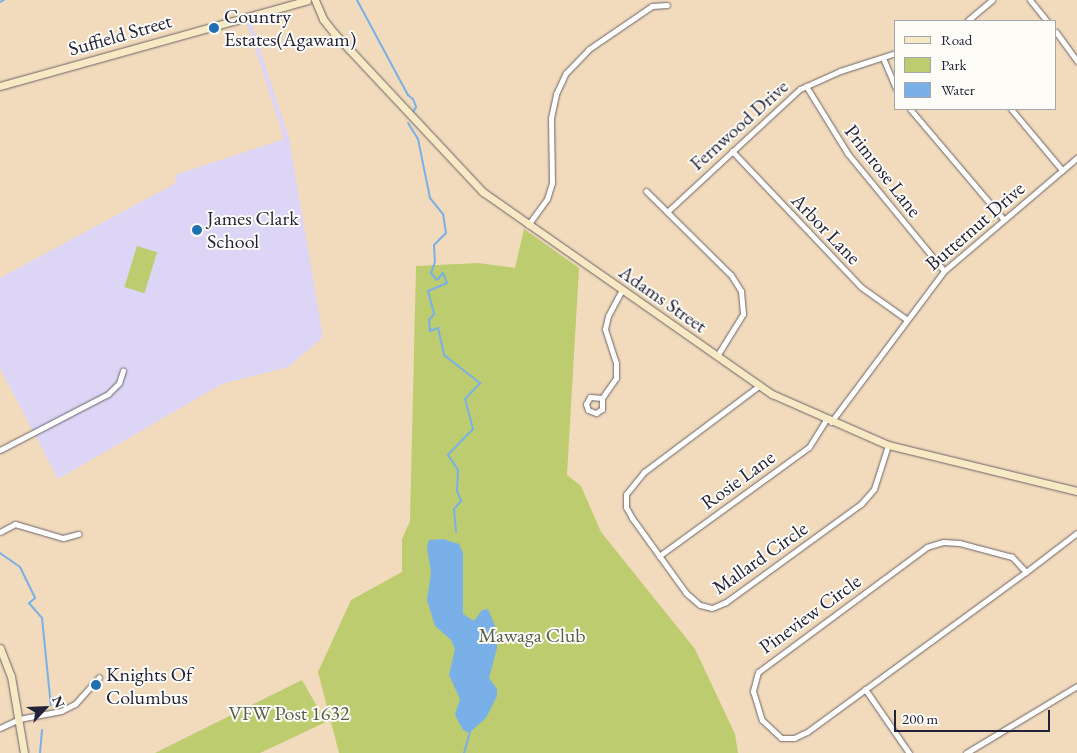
<!DOCTYPE html>
<html>
<head>
<meta charset="utf-8">
<style>
  body { margin:0 }
  #map { position:relative; width:1077px; height:753px; overflow:hidden; background:#f2dbbc; font-family:"EB Garamond",serif }
  div>[style] { position:absolute }
  .built>* { inset:0; background:#dcd5f6 }
  .green>* { inset:0; background:#bdcc6e; transform-origin:0 0 }
  .water>* { inset:0; background:#79b0e8 }
  .stream>* { height:2px; margin:-1px; padding:0 1px; transform-origin:1px; border-radius:1px; background:#79b0e8 }
  .roads { filter:drop-shadow(0 0 1px #6b6368) drop-shadow(0 0 1px #6b6368) }
  .street>* { height:5px; margin:-2.5px; padding:0 2.5px; transform-origin:2.5px; border-radius:2.5px; background:#fff }
  .secondary>* { height:7px; margin:-3.5px; padding:0 3.5px; transform-origin:3.5px; border-radius:3.5px; background:#f7e9c3 }
  .dots>* { width:14px; height:14px; translate:-50% -50%; box-sizing:border-box; border:2px solid #fdfcf7; border-radius:50% }
  span { translate:-50% -50%; white-space:nowrap; text-align:center; line-height:1.15; -webkit-text-stroke:4px #fdfcf7; paint-order:stroke }
  .poi-label { font-size:20px; color:#22223b }
  .left { translate:0 -50%; text-align:left }
  .street-label { font-size:20px; color:#22223b }
  .park-label { font-size:20px; color:#585e4d }
  .legend { position:absolute; left:894px; top:20px; width:162px; height:90px; box-sizing:border-box; background:#fdfcf7; border:1px solid #a5a5ac; margin:0; padding:6px 9px; list-style:none; font-size:15px; color:#22223b }
  .legend li { display:flex; align-items:center; gap:10px; height:25px }
  .legend b { width:25px; border:1px solid #a5a5ac }
  .north { position:absolute; left:20px; top:683px; width:50px; height:50px; -webkit-text-stroke:4px #fdfcf7; paint-order:stroke; rotate:65deg; font-size:14px; font-weight:700; line-height:20px; text-align:center; color:#22223b }
  .north::after { content:''; display:block; margin:auto; width:18px; height:22px; background:#22223b; clip-path:polygon(50% 0,100% 100%,50% 72%,0 100%) }
  .scale { position:absolute; left:894px; top:710px; width:156px; height:22px; box-sizing:border-box; border:2px solid #22223b; border-top:0; padding-left:6px; font-size:15px; line-height:18px; white-space:nowrap; color:#22223b; -webkit-text-stroke:4px #fdfcf7; paint-order:stroke }
</style>
</head>
<body>
<div id="map">
  <div class="built">
    <div style="clip-path:polygon(251px 22px,289px 138px,323px 337px,288px 367px,222px 384px,58px 479px,0 368px,0 278px,176px 183px,175px 175px,284px 139px,247px 24px)"></div>
  </div>
  <div class="green">
    <div style="clip-path:polygon(524px 229px,579px 268px,567px 475px,581px 486px,601px 532px,695px 649px,735px 734px,738px 753px,339px 753px,318px 672px,351px 600px,402px 572px,402px 539px,410px 521px,416px 266px,479px 263px,515px 268px)"></div>
    <div style="left:137px;top:246px;width:21px;height:43px;rotate:17deg"></div>
    <div style="clip-path:polygon(302px 680px,326px 722px,260px 753px,155px 753px)"></div>
  </div>
  <div class="water">
    <div style="clip-path:polygon(443px 539px,459px 544px,463px 553px,463px 614px,474px 621px,482px 610px,488px 609px,496px 628px,497px 648px,489px 678px,497px 689px,497px 696px,486px 718px,469px 733px,463px 730px,455px 715px,460px 699px,449px 675px,455px 649px,451px 640px,435px 626px,427px 600px,431px 573px,427px 547px,429px 540px)"></div>
  </div>
  <div class="stream">
    <div style="left:357px;top:0;width:108px;rotate:61.8deg"></div>
    <div style="left:408px;top:95px;width:6px;rotate:39deg"></div>
    <div style="left:413px;top:99px;width:9px;rotate:69deg"></div>
    <div style="left:416px;top:107px;width:6px;rotate:121deg"></div>
    <div style="left:0;top:2px;width:4px;rotate:-27deg"></div>
    <div style="left:408px;top:123px;width:19px;rotate:58deg"></div>
    <div style="left:418px;top:139px;width:60px;rotate:78.5deg"></div>
    <div style="left:430px;top:198px;width:21px;rotate:51deg"></div>
    <div style="left:443px;top:214px;width:19px;rotate:81deg"></div>
    <div style="left:446px;top:233px;width:17px;rotate:135deg"></div>
    <div style="left:434px;top:245px;width:17px;rotate:87deg"></div>
    <div style="left:435px;top:262px;width:12px;rotate:110deg"></div>
    <div style="left:431px;top:273px;width:9px;rotate:49deg"></div>
    <div style="left:437px;top:280px;width:9px;rotate:-49deg"></div>
    <div style="left:443px;top:273px;width:11px;rotate:68deg"></div>
    <div style="left:447px;top:283px;width:21px;rotate:157deg"></div>
    <div style="left:428px;top:291px;width:24px;rotate:75deg"></div>
    <div style="left:434px;top:314px;width:8px;rotate:130deg"></div>
    <div style="left:429px;top:320px;width:11px;rotate:85deg"></div>
    <div style="left:430px;top:331px;width:9px;rotate:-21deg"></div>
    <div style="left:438px;top:328px;width:28px;rotate:77deg"></div>
    <div style="left:444px;top:355px;width:46px;rotate:37.9deg"></div>
    <div style="left:480px;top:383px;width:22px;rotate:133deg"></div>
    <div style="left:465px;top:399px;width:31px;rotate:75deg"></div>
    <div style="left:473px;top:429px;width:36px;rotate:134deg"></div>
    <div style="left:448px;top:455px;width:18px;rotate:56deg"></div>
    <div style="left:458px;top:470px;width:21px;rotate:93deg"></div>
    <div style="left:457px;top:491px;width:11px;rotate:68deg"></div>
    <div style="left:461px;top:501px;width:11px;rotate:131deg"></div>
    <div style="left:454px;top:509px;width:23px;rotate:85deg"></div>
    <div style="left:0;top:553px;width:24px;rotate:35deg"></div>
    <div style="left:20px;top:567px;width:34px;rotate:64deg"></div>
    <div style="left:35px;top:598px;width:8px;rotate:140deg"></div>
    <div style="left:29px;top:603px;width:20px;rotate:49deg"></div>
    <div style="left:42px;top:618px;width:88px;rotate:84.2deg"></div>
    <div style="left:40px;top:753px;width:23px;rotate:-85deg"></div>
    <div style="left:464px;top:753px;width:22px;rotate:-74deg"></div>
  </div>
  <div class="roads">
    <div class="street">
      <div style="left:1030px;top:0;width:27px;rotate:51deg"></div>
      <div style="left:967px;top:21px;width:33px;rotate:-40deg"></div>
      <div style="left:1056px;top:32px;width:36px;rotate:54deg"></div>
      <div style="left:883px;top:58px;width:33px;rotate:67deg"></div>
      <div style="left:806px;top:86px;width:80px;rotate:58.3deg"></div>
      <div style="left:848px;top:154px;width:151px;rotate:50.6deg"></div>
      <div style="left:910px;top:109px;width:145px;rotate:49.7deg"></div>
      <div style="left:1011px;top:109px;width:80px;rotate:50.1deg"></div>
      <div style="left:732px;top:151px;width:187px;rotate:46.5deg"></div>
      <div style="left:861px;top:287px;width:55px;rotate:35.4deg"></div>
      <div style="left:646px;top:191px;width:120px;rotate:44.7deg"></div>
      <div style="left:731px;top:275px;width:19px;rotate:58deg"></div>
      <div style="left:741px;top:291px;width:23px;rotate:85deg"></div>
      <div style="left:743px;top:314px;width:49px;rotate:121.8deg"></div>
      <div style="left:667px;top:212px;width:181px;rotate:-42.8deg"></div>
      <div style="left:800px;top:89px;width:44px;rotate:-24.2deg"></div>
      <div style="left:840px;top:71px;width:59px;rotate:-17.8deg"></div>
      <div style="left:528px;top:225px;width:32px;rotate:-54deg"></div>
      <div style="left:547px;top:199px;width:17px;rotate:-73deg"></div>
      <div style="left:552px;top:183px;width:65px;rotate:-90.9deg"></div>
      <div style="left:551px;top:118px;width:25px;rotate:-78deg"></div>
      <div style="left:556px;top:94px;width:23px;rotate:-65deg"></div>
      <div style="left:566px;top:73px;width:33px;rotate:-46deg"></div>
      <div style="left:589px;top:49px;width:76px;rotate:-34.3deg"></div>
      <div style="left:652px;top:6px;width:15px;rotate:-4deg"></div>
      <div style="left:760px;top:385px;width:145px;rotate:143.1deg"></div>
      <div style="left:644px;top:472px;width:28px;rotate:129deg"></div>
      <div style="left:626px;top:494px;width:13px;rotate:90deg"></div>
      <div style="left:626px;top:507px;width:13px;rotate:61deg"></div>
      <div style="left:632px;top:518px;width:92px;rotate:54.2deg"></div>
      <div style="left:686px;top:593px;width:18px;rotate:41deg"></div>
      <div style="left:700px;top:605px;width:12px;rotate:14deg"></div>
      <div style="left:712px;top:608px;width:15px;rotate:-23deg"></div>
      <div style="left:726px;top:602px;width:167px;rotate:-36deg"></div>
      <div style="left:861px;top:504px;width:20px;rotate:-49deg"></div>
      <div style="left:874px;top:489px;width:46px;rotate:-72.3deg"></div>
      <div style="left:602px;top:398px;width:12px;rotate:-175deg"></div>
      <div style="left:590px;top:397px;width:8px;rotate:120deg"></div>
      <div style="left:586px;top:404px;width:6px;rotate:72deg"></div>
      <div style="left:588px;top:410px;width:9px;rotate:21deg"></div>
      <div style="left:596px;top:413px;width:7px;rotate:-34deg"></div>
      <div style="left:602px;top:409px;width:11px;rotate:-90deg"></div>
      <div style="left:602px;top:398px;width:24px;rotate:-55deg"></div>
      <div style="left:616px;top:378px;width:15px;rotate:-90deg"></div>
      <div style="left:616px;top:363px;width:36px;rotate:-108deg"></div>
      <div style="left:605px;top:329px;width:13px;rotate:-77deg"></div>
      <div style="left:608px;top:316px;width:30px;rotate:-62deg"></div>
      <div style="left:831px;top:422px;width:189px;rotate:-53.2deg"></div>
      <div style="left:944px;top:271px;width:175px;rotate:-40.4deg"></div>
      <div style="left:0;top:450px;width:122px;rotate:-27.4deg"></div>
      <div style="left:108px;top:394px;width:16px;rotate:-45deg"></div>
      <div style="left:119px;top:383px;width:13px;rotate:-72deg"></div>
      <div style="left:0;top:532px;width:17px;rotate:-28deg"></div>
      <div style="left:15px;top:524px;width:50px;rotate:16.3deg"></div>
      <div style="left:63px;top:538px;width:16px;rotate:-15deg"></div>
      <div style="left:659px;top:556px;width:185px;rotate:-36deg"></div>
      <div style="left:809px;top:447px;width:32px;rotate:-58deg"></div>
      <div style="left:1026px;top:572px;width:21px;rotate:-133deg"></div>
      <div style="left:1012px;top:557px;width:55px;rotate:-165.2deg"></div>
      <div style="left:959px;top:543px;width:16px;rotate:-176deg"></div>
      <div style="left:943px;top:542px;width:17px;rotate:163deg"></div>
      <div style="left:927px;top:547px;width:210px;rotate:143.5deg"></div>
      <div style="left:758px;top:672px;width:20px;rotate:105deg"></div>
      <div style="left:753px;top:691px;width:30px;rotate:73deg"></div>
      <div style="left:762px;top:720px;width:26px;rotate:43deg"></div>
      <div style="left:781px;top:738px;width:13px"></div>
      <div style="left:794px;top:738px;width:14px;rotate:-25deg"></div>
      <div style="left:807px;top:732px;width:271px;rotate:-36.2deg"></div>
      <div style="left:1026px;top:572px;width:64px;rotate:-37.4deg"></div>
      <div style="left:865px;top:689px;width:78px;rotate:55.5deg"></div>
      <div style="left:0;top:728px;width:21px;rotate:-25deg"></div>
      <div style="left:19px;top:719px;width:43px;rotate:-10.8deg"></div>
      <div style="left:61px;top:711px;width:16px;rotate:-27deg"></div>
      <div style="left:75px;top:704px;width:36px;rotate:-48deg"></div>
      <div style="left:966px;top:753px;width:130px;rotate:-31.1deg"></div>
    </div>
    <div class="secondary">
      <div style="left:315px;top:0;width:21px;rotate:67deg"></div>
      <div style="left:323px;top:19px;width:18px;rotate:52deg"></div>
      <div style="left:334px;top:33px;width:218px;rotate:46.9deg"></div>
      <div style="left:483px;top:192px;width:353px;rotate:35deg"></div>
      <div style="left:772px;top:394px;width:127px;rotate:23.7deg"></div>
      <div style="left:888px;top:445px;width:195px;rotate:13.7deg"></div>
      <div style="left:0;top:86px;width:319px;rotate:-15.6deg"></div>
      <div style="left:0;top:648px;width:30px;rotate:69deg"></div>
      <div style="left:11px;top:676px;width:78px;rotate:80.4deg"></div>
    </div>
  </div>
  <div class="dots">
    <div style="left:214px;top:28px;background:#1f6fb2"></div>
    <div style="left:197px;top:230px;background:#1f6fb2"></div>
    <div style="left:96px;top:685px;background:#1f6fb2"></div>
  </div>
  <div class="poi-label">
    <span class="left" style="left:224px;top:28px">Country<br>Estates(Agawam)</span>
    <span class="left" style="left:207px;top:230px">James Clark<br>School</span>
    <span class="left" style="left:106px;top:686px">Knights Of<br>Columbus</span>
  </div>
  <div class="street-label">
    <span style="left:120px;top:35px;rotate:-16deg">Suffield Street</span>
    <span style="left:739px;top:125px;rotate:-42deg">Fernwood Drive</span>
    <span style="left:883px;top:171px;rotate:52deg">Primrose Lane</span>
    <span style="left:975px;top:226px;rotate:-41deg">Butternut Drive</span>
    <span style="left:826px;top:229px;rotate:46deg">Arbor Lane</span>
    <span style="left:663px;top:299px;rotate:35deg">Adams Street</span>
    <span style="left:738px;top:480px;rotate:-36deg">Rosie Lane</span>
    <span style="left:760px;top:558px;rotate:-35deg">Mallard Circle</span>
    <span style="left:810px;top:614px;rotate:-36deg">Pineview Circle</span>
  </div>
  <div class="park-label">
    <span style="left:532px;top:635px">Mawaga Club</span>
    <span style="left:289px;top:713px">VFW Post 1632</span>
  </div>
  <ul class="legend">
  <li><b style="height:6px;background:#f7e9c3"></b>Road</li>
  <li><b style="height:14px;background:#bdcc6e"></b>Park</li>
  <li><b style="height:14px;background:#79b0e8"></b>Water</li>
  </ul>
  <div class="north">N</div>
  <div class="scale">200 m</div>
</div>
</body>
</html>
